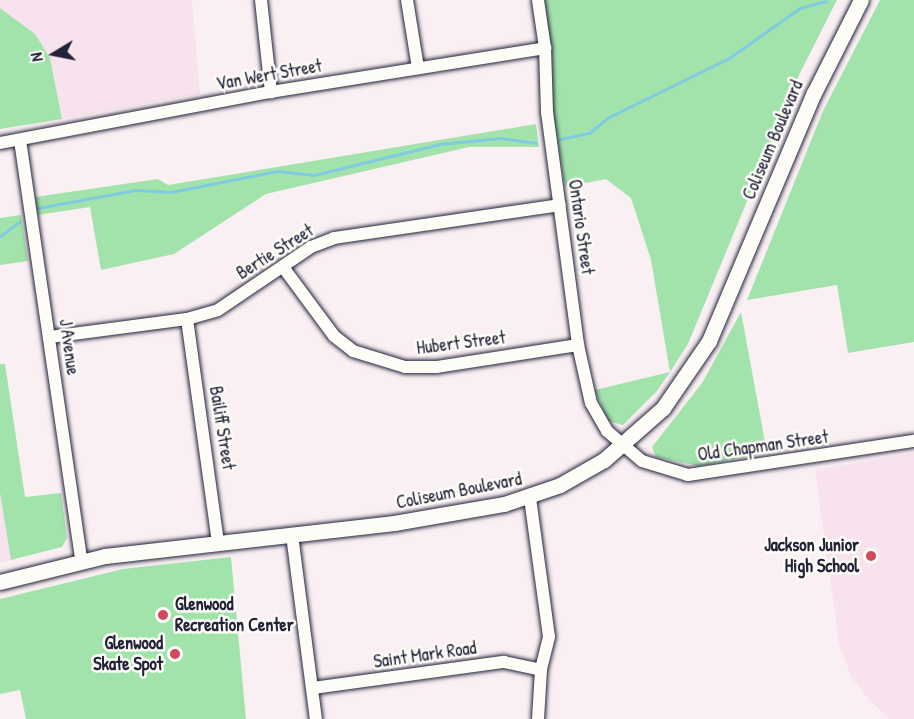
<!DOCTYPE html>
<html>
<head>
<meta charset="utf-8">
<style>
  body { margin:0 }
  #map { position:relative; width:914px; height:719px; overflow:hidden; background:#faf0f3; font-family:"Patrick Hand",sans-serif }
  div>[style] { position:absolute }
  .built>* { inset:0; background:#f7e2ee }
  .green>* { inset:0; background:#a2e3ac }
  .stream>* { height:3px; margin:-1.5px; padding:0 1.5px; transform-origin:1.5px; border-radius:1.5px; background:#80cbe0 }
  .roads { filter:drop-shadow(0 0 2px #22223b) drop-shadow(0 0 2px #22223b) }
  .minor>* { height:12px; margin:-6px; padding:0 6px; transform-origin:6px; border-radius:6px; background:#fdfcf7 }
  .major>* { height:15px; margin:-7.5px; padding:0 7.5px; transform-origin:7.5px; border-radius:7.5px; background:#fdfcf7 }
  .dots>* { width:16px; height:16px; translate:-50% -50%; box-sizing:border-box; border:3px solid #fdfcf7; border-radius:50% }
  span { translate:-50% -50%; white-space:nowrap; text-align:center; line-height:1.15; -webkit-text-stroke:5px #fdfcf7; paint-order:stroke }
  .street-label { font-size:18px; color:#22223b }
  .poi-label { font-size:18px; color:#22223b; font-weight:700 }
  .right { translate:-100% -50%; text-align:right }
  .left { translate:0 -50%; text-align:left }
  .north { position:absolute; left:24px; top:24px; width:60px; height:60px; -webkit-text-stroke:4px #fdfcf7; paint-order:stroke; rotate:260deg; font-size:16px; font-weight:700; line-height:24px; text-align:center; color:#22223b }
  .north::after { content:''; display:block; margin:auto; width:21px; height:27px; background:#22223b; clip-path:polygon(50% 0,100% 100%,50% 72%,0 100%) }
</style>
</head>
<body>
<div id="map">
  <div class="built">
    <div style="clip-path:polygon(0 0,192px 0,200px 94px,62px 119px,50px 58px,35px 34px,0 8px)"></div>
    <div style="clip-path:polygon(914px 453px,914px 719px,890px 719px,869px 700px,851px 677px,839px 643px,815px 470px)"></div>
    <div style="clip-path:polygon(0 493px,11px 560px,0 563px)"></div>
  </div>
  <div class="green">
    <div style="clip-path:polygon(544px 0,837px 0,800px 73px,688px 344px,670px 372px,657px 391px,623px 425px,608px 421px,595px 390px,670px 372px,651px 260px,631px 198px,606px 179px,565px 187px,552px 105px,551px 51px)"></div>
    <div style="clip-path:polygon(880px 0,914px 0,914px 342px,848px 353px,837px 285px,747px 300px,823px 111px)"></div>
    <div style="clip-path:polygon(0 8px,35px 34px,50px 58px,62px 119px,0 129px)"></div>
    <div style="clip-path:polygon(536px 124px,539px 147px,469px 147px,266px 194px,174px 254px,101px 270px,90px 207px,38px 215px,35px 197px,158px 179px,168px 185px)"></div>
    <div style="clip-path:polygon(21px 215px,28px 261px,0 265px,0 218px)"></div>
    <div style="clip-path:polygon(741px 312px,767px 453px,699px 466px,656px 457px,652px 447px,702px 383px)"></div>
    <div style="clip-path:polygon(0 364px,5px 364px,25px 497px,61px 493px,67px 538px,62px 547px,11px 560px,0 493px)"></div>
    <div style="clip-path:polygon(231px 557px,246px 719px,26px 719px,20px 690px,0 694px,0 599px,123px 569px)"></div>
  </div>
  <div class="stream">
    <div style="left:560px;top:139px;width:30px;rotate:-12deg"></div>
    <div style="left:589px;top:133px;width:26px;rotate:-39deg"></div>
    <div style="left:609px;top:117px;width:134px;rotate:-26.2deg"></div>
    <div style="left:729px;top:58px;width:87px;rotate:-35.2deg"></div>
    <div style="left:800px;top:8px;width:27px;rotate:-15deg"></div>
    <div style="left:38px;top:208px;width:99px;rotate:-10.5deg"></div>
    <div style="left:135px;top:190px;width:36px;rotate:3deg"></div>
    <div style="left:171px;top:192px;width:108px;rotate:-11.2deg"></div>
    <div style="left:277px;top:171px;width:37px;rotate:6deg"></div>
    <div style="left:314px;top:175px;width:130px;rotate:-13.8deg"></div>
    <div style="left:440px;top:144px;width:61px;rotate:-5.6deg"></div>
    <div style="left:501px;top:138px;width:35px;rotate:8deg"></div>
    <div style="left:0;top:236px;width:24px;rotate:-36deg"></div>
  </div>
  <div class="roads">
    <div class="minor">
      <div style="left:261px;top:0;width:93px;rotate:83.8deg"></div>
      <div style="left:407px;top:0;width:69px;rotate:80.8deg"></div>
      <div style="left:538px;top:0;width:49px;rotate:81.7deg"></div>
      <div style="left:545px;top:48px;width:64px;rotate:88.2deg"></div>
      <div style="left:547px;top:112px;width:235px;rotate:82.4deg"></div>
      <div style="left:578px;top:345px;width:59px;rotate:77.4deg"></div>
      <div style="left:591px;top:403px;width:32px;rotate:60deg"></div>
      <div style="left:607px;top:431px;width:46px;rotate:40.6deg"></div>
      <div style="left:642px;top:461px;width:48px;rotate:16.9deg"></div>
      <div style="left:688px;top:475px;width:229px;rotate:-8.6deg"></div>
      <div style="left:20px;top:140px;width:424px;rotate:81.7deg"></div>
      <div style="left:0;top:143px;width:276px;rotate:-10.7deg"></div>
      <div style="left:271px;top:92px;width:278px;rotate:-9.1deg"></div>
      <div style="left:283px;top:267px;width:86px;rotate:53.5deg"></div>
      <div style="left:334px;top:336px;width:24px;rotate:38deg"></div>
      <div style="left:353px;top:351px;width:54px;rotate:17.1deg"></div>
      <div style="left:405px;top:367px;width:32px"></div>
      <div style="left:437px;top:367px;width:143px;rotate:-8.9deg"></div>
      <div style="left:187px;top:319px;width:225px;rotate:82.1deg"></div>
      <div style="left:50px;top:337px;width:138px;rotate:-7.5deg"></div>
      <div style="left:187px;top:319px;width:32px;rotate:-16deg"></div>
      <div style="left:218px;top:310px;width:112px;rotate:-34.1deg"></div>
      <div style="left:311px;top:247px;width:25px;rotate:-21deg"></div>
      <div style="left:334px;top:238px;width:228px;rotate:-8.3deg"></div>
      <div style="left:530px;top:498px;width:140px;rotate:82.2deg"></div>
      <div style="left:549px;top:637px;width:34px;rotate:104deg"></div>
      <div style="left:541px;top:670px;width:49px;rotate:93.5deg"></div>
      <div style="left:292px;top:535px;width:186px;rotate:82.6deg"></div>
      <div style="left:313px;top:688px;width:193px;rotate:-7.8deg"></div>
      <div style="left:504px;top:662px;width:38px;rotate:12deg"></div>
    </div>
    <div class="major">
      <div style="left:0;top:582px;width:108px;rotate:-13.9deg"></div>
      <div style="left:105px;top:556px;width:291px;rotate:-6.5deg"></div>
      <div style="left:394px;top:523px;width:112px;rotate:-9.8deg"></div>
      <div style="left:504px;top:504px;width:59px;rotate:-18.7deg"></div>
      <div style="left:560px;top:485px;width:51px;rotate:-29.6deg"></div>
      <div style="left:604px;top:460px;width:79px;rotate:-41.4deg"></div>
      <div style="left:663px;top:408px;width:81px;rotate:-55.5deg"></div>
      <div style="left:709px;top:341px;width:269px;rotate:-67.1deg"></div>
      <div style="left:814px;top:93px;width:104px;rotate:-63.2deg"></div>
    </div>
  </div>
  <div class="dots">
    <div style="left:871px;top:556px;background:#d1495b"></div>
    <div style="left:163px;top:615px;background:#d1495b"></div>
    <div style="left:175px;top:654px;background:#d1495b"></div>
  </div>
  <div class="street-label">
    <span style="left:269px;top:75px;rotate:-10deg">Van Wert Street</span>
    <span style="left:773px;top:140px;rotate:-67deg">Coliseum Boulevard</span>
    <span style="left:581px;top:227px;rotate:82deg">Ontario Street</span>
    <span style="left:275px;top:252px;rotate:-32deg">Bertie Street</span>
    <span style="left:461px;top:343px;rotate:-7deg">Hubert Street</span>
    <span style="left:69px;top:347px;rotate:82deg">J Avenue</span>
    <span style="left:222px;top:428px;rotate:81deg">Bailiff Street</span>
    <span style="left:763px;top:446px;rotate:-8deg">Old Chapman Street</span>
    <span style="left:459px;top:491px;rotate:-11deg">Coliseum Boulevard</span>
    <span style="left:425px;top:655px;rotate:-8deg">Saint Mark Road</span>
  </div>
  <div class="poi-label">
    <span class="right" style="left:859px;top:556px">Jackson Junior<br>High School</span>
    <span class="left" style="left:175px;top:615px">Glenwood<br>Recreation Center</span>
    <span class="right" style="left:163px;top:654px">Glenwood<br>Skate Spot</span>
  </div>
  <div class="north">N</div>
</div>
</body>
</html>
